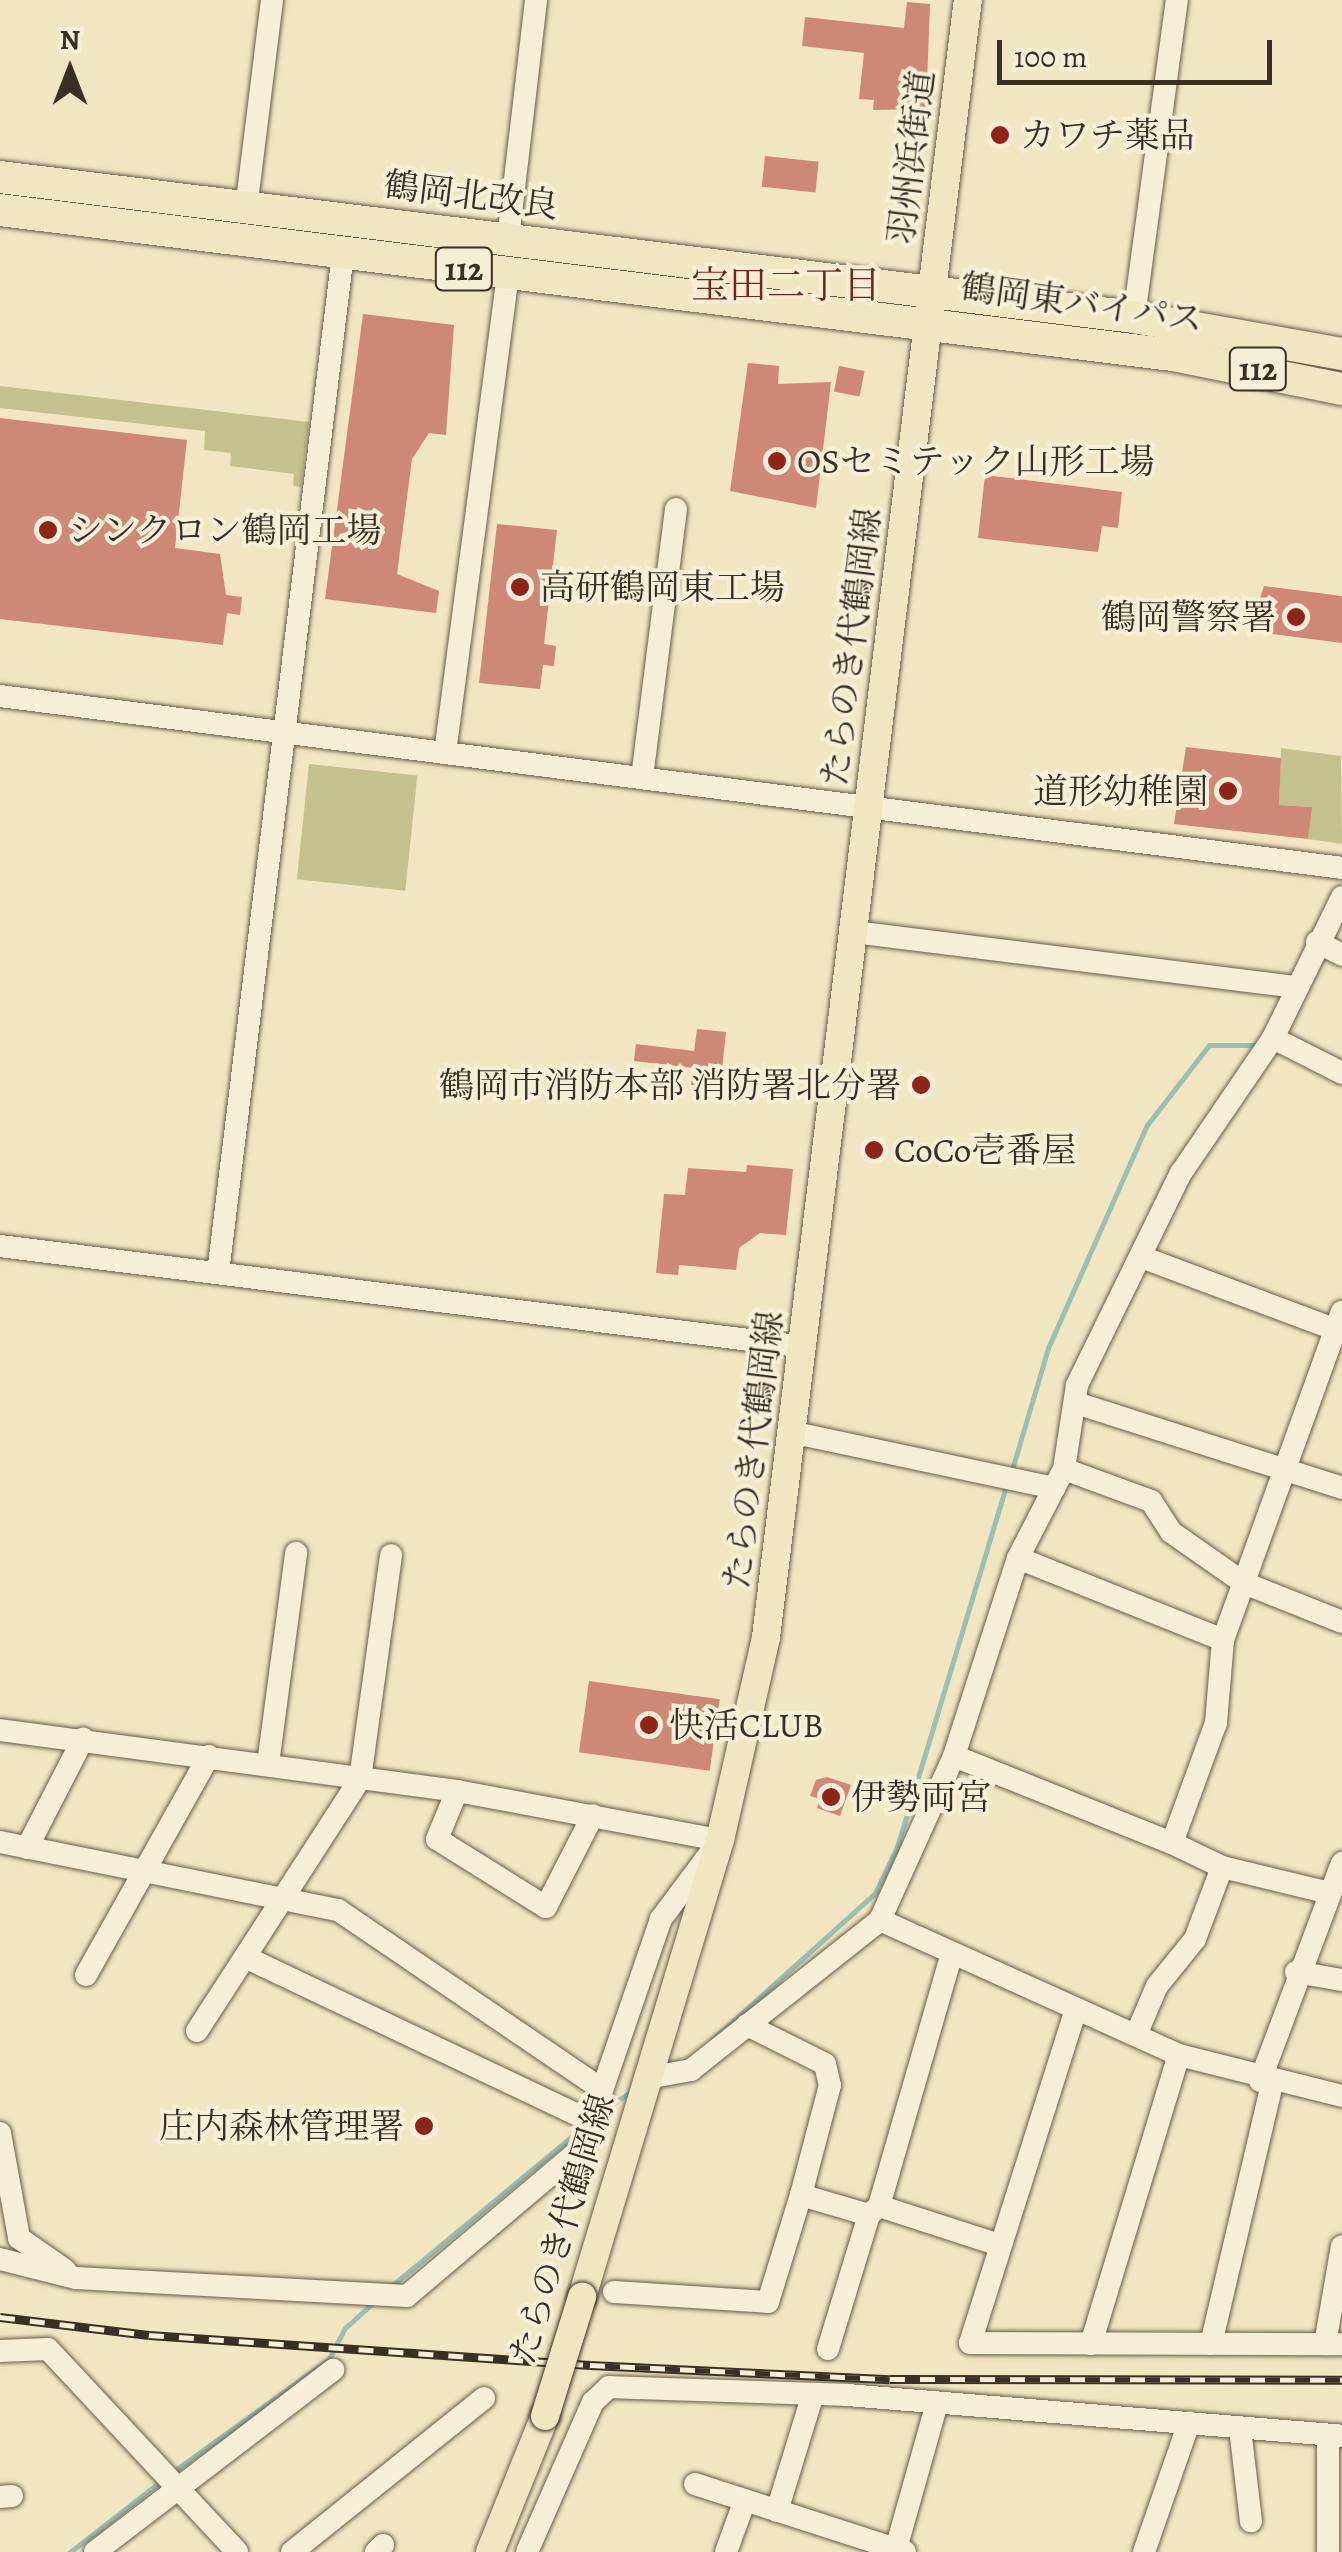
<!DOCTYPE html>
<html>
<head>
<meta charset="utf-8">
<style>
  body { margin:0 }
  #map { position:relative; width:1342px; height:2552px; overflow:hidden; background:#f2e5c2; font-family:Alegreya,"Noto Serif JP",serif }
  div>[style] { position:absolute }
  .green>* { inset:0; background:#c3c28e; transform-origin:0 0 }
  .stream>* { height:5px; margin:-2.5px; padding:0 2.5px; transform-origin:2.5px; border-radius:2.5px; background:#9bbfb1 }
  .building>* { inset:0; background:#cd8976; transform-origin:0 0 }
  .roads { filter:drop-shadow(0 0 2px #685c4c) drop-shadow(0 0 2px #685c4c) }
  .minor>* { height:22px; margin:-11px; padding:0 11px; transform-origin:11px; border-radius:11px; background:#f7eed7 }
  .major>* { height:28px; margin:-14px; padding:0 14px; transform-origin:14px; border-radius:14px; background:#f2e5c2 }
  .highway>* { height:32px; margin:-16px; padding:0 16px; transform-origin:16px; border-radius:16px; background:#f2e5c2 }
  .rail>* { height:9px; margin-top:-4.5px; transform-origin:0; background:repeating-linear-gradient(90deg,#f7eed7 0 15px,#3a2f25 0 30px); box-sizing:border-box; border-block:2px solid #3a2f25 }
  .bridges { filter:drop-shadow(0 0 2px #3a2f25) drop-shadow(0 0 2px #3a2f25) }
  .major-bridge>* { height:28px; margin:-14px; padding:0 14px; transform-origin:14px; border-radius:14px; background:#f2e5c2 }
  .dots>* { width:28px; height:28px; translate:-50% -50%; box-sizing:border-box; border:5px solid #f7eed7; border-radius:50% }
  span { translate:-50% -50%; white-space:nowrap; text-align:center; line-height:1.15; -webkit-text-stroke:8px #f7eed7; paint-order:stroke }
  .shield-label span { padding:2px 8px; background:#f7eed7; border:2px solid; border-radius:8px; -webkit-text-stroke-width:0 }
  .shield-label { font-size:32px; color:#3a2f25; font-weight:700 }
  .poi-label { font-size:35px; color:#3a2f25 }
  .left { translate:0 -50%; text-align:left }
  .right { translate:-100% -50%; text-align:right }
  .street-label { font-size:35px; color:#3a2f25 }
  .neighbourhood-label { font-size:38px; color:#7a1f14 }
  .north { position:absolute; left:20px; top:20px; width:100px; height:100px; -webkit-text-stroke:8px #f7eed7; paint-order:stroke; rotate:0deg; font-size:28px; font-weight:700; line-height:40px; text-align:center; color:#3a2f25 }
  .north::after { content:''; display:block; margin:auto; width:35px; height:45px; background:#3a2f25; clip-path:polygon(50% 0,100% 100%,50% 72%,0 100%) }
  .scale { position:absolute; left:997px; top:40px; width:275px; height:45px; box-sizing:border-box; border:5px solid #3a2f25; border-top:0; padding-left:12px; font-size:30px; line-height:35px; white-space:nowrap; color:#3a2f25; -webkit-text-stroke:8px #f7eed7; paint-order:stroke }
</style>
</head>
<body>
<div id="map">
  <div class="green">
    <div style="clip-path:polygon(0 386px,309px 422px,301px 487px,293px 486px,294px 474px,230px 466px,231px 453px,204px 450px,205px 431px,0 408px)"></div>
    <div style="clip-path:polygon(1281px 748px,1341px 756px,1342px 844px,1308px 839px,1311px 807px,1279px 805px)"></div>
    <div style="left:309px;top:764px;width:109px;height:116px;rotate:6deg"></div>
  </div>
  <div class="stream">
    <div style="left:1011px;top:1473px;width:130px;rotate:-73.5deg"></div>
    <div style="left:1048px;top:1348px;width:244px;rotate:-66.1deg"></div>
    <div style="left:1147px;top:1125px;width:101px;rotate:-52.2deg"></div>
    <div style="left:1209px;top:1045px;width:48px"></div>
    <div style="left:713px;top:2039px;width:218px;rotate:-42deg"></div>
    <div style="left:875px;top:1893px;width:51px;rotate:-64.4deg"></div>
    <div style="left:897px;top:1847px;width:380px;rotate:-73.2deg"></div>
    <div style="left:605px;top:2109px;width:34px;rotate:-34deg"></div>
    <div style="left:389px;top:2288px;width:244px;rotate:-39.7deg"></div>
    <div style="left:171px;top:2473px;width:195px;rotate:-35.8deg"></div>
    <div style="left:329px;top:2359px;width:35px;rotate:-63deg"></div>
    <div style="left:345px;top:2328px;width:39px;rotate:-42deg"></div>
    <div style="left:70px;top:2552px;width:117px;rotate:-38deg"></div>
  </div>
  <div class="building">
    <div style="clip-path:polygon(907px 2px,930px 4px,926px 109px,873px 110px,874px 100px,859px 99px,864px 53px,802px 46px,805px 17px,904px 28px)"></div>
    <div style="left:765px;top:156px;width:54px;height:31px;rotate:6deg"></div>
    <div style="clip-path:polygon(363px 314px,454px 325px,446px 435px,429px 433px,412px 459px,397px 574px,439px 591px,436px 613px,325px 599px)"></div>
    <div style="clip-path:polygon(748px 363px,779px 366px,778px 384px,831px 382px,816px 508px,730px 491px)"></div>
    <div style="left:839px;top:366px;width:26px;height:26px;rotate:11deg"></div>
    <div style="clip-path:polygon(0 418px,187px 440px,175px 548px,220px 554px,226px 595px,242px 597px,240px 615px,227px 613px,223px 645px,0 619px)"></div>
    <div style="clip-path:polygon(985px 475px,1122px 492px,1118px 528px,1102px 526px,1098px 552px,978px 538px)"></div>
    <div style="clip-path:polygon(497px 524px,557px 530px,544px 644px,556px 646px,554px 666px,543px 665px,540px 689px,479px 683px)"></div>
    <div style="clip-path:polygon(1264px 586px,1342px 596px,1342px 643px,1249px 631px)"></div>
    <div style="clip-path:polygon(1186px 747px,1281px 758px,1279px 805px,1312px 807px,1308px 839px,1174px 824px)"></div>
    <div style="clip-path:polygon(697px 1029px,726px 1032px,720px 1088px,691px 1085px,693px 1068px,634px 1061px,636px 1044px,694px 1051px)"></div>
    <div style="clip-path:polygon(747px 1165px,793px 1169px,786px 1235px,760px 1233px,739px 1248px,736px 1270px,679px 1265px,678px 1275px,656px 1273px,664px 1194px,685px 1195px,688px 1168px,746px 1172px)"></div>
    <div style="left:589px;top:1681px;width:132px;height:72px;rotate:8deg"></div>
    <div style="clip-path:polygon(827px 1777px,851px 1785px,840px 1816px,817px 1808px,820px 1799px,810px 1796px,816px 1780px)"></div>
  </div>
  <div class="roads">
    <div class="minor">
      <div style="left:246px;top:209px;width:211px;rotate:-82.9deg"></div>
      <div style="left:508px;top:239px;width:241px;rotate:-83.3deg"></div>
      <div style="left:1134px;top:317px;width:320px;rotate:-82.3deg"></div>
      <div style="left:0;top:696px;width:1353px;rotate:7.3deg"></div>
      <div style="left:445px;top:753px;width:483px;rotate:-82.5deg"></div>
      <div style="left:642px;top:778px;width:271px;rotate:-82.8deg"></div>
      <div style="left:854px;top:932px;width:446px;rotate:7.1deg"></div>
      <div style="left:1317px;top:942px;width:28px;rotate:27deg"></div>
      <div style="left:1273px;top:1038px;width:77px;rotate:26.9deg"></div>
      <div style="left:0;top:1246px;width:811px;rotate:7.15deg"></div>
      <div style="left:1144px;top:1258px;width:211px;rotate:20.5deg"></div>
      <div style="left:218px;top:1273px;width:1027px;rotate:-83.01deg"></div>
      <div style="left:1076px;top:1403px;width:279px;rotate:17.7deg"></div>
      <div style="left:795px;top:1433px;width:265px;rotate:12deg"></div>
      <div style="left:1064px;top:1469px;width:93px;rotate:20.2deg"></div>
      <div style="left:1151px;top:1501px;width:37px;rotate:57deg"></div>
      <div style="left:1171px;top:1532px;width:89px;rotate:34.9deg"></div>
      <div style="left:1244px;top:1583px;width:105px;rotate:21.7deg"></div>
      <div style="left:1018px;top:1558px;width:221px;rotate:21.8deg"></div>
      <div style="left:0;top:1730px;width:461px;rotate:7.6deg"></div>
      <div style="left:457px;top:1791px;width:268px;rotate:10.6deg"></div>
      <div style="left:720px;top:1840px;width:99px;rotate:126.8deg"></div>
      <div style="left:661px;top:1919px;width:242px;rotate:109deg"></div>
      <div style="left:582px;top:2148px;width:229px;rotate:139.8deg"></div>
      <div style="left:407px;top:2296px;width:331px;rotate:-176.9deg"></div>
      <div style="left:76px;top:2278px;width:78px;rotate:-166deg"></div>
      <div style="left:954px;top:1756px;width:235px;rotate:21.8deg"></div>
      <div style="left:1172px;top:1843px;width:128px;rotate:-69.9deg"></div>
      <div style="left:1216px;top:1723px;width:83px;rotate:-85.2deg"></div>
      <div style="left:1223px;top:1640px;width:349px;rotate:-70.1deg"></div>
      <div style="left:268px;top:1764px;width:213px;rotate:-82.4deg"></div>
      <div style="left:457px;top:1791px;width:52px;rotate:112.6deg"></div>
      <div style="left:437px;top:1839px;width:128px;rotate:32deg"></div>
      <div style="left:546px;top:1907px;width:103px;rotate:-62.9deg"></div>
      <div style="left:0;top:1842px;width:345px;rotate:11.4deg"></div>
      <div style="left:338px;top:1910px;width:318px;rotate:34.2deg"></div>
      <div style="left:1172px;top:1843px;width:55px;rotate:25.6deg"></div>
      <div style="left:1222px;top:1867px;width:106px;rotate:13.6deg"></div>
      <div style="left:27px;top:1848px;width:123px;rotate:-62.8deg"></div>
      <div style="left:880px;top:1920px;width:328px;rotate:24.3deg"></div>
      <div style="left:1179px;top:2055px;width:168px;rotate:14.1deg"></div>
      <div style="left:245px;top:1957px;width:378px;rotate:25.4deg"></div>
      <div style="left:1296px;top:1972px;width:47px;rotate:9.9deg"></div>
      <div style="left:86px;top:1975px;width:251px;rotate:-60.7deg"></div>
      <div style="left:1076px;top:2009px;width:350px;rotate:107.6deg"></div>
      <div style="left:970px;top:2343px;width:372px;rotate:0.2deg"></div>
      <div style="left:747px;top:2025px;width:87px;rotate:26.6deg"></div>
      <div style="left:825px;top:2064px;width:22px;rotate:77deg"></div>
      <div style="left:830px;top:2085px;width:114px;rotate:104.8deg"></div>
      <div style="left:801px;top:2195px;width:71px;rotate:16.4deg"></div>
      <div style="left:869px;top:2215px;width:13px;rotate:-42deg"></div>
      <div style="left:879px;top:2206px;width:127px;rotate:17.9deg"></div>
      <div style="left:197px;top:2031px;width:300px;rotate:-57.1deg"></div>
      <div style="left:360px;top:1779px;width:226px;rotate:-82.1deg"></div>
      <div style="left:1136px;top:2035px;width:53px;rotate:-66.8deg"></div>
      <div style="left:1157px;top:1986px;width:60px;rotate:-51deg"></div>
      <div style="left:1195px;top:1939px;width:77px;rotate:-69.4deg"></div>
      <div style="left:647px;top:2078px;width:45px;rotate:-10.3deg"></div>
      <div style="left:691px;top:2070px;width:241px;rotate:-38.4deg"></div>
      <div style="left:880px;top:1920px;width:180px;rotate:-65.7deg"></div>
      <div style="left:954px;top:1756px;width:208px;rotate:-72.1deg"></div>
      <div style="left:1018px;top:1558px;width:100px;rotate:-62.7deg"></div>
      <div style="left:1064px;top:1469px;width:85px;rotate:-81.2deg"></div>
      <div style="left:1077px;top:1385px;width:236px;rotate:-63.9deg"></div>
      <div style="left:1181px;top:1173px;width:163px;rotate:-55.7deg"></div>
      <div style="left:1273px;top:1038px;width:157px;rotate:-63.9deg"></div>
      <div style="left:1260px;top:2081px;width:233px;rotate:-69.4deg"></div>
      <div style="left:0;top:2133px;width:107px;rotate:79.7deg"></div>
      <div style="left:19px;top:2238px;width:56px;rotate:34.8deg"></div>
      <div style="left:879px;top:2206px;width:263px;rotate:-73.9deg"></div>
      <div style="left:614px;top:2292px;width:154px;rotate:3.7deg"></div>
      <div style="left:768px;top:2302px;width:112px;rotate:-72.9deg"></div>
      <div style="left:1091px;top:2344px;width:302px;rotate:-73.1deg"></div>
      <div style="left:1211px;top:2344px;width:267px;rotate:-76.8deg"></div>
      <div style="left:1325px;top:2344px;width:99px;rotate:-80.2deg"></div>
      <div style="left:828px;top:2349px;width:140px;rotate:-73deg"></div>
      <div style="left:0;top:2351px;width:48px;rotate:-2.4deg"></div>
      <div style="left:48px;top:2349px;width:277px;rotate:47deg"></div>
      <div style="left:1240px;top:2428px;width:94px;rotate:83.3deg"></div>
      <div style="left:1328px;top:2435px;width:117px;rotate:90deg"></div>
      <div style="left:695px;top:2484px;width:211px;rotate:17.9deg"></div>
      <div style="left:0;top:2497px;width:12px;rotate:-5deg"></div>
      <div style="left:777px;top:2511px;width:122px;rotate:-72.9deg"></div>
      <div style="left:95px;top:2552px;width:300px;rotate:-37.4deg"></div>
      <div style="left:292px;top:2552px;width:246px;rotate:-38.7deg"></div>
      <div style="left:376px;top:2552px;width:10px;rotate:-45deg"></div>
      <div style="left:527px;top:2552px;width:164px;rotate:-66.3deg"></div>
      <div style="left:593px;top:2402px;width:22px;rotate:-43deg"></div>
      <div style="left:609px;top:2387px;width:238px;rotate:1.9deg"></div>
      <div style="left:847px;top:2395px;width:497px;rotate:4.7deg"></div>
      <div style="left:726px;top:2552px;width:55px;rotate:-69.9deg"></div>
      <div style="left:905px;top:2552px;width:9px;rotate:-162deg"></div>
      <div style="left:896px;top:2549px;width:152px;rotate:-74.3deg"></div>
      <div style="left:1144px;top:2552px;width:137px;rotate:-70.8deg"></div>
    </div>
    <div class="major">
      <div style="left:582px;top:2297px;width:477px;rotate:-73.2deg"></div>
      <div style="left:720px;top:1840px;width:208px;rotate:-77.2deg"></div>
      <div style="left:766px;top:1637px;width:1649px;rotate:-82.97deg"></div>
      <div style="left:490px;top:2552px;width:147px;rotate:-68deg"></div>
    </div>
    <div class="highway">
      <div style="left:0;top:177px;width:1143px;rotate:7.04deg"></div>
      <div style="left:1134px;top:317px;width:211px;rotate:10.1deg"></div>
      <div style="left:0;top:210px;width:1182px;rotate:7.05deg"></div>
      <div style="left:1173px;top:355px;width:172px;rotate:11.4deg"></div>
    </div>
  </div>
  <div class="rail">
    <div style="left:0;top:2317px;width:150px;rotate:6.9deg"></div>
    <div style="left:149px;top:2335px;width:442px;rotate:3.9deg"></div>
    <div style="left:590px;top:2365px;width:300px;rotate:2.7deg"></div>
    <div style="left:890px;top:2379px;width:452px;rotate:0.1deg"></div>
  </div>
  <div class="bridges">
    <div class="major-bridge">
      <div style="left:545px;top:2416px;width:125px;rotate:-72.7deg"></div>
    </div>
  </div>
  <div class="dots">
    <div style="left:1000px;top:135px;background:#8f2418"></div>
    <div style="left:777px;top:461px;background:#8f2418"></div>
    <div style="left:48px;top:530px;background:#8f2418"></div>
    <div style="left:520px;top:587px;background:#8f2418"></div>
    <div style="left:1296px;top:617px;background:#8f2418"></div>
    <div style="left:1228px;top:791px;background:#8f2418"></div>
    <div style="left:921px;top:1085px;background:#8f2418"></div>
    <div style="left:874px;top:1150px;background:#8f2418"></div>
    <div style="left:649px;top:1725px;background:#8f2418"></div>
    <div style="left:831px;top:1797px;background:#8f2418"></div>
    <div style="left:424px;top:2126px;background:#8f2418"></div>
  </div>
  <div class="shield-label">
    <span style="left:464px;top:269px">112</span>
    <span style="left:1258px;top:369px">112</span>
  </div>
  <div class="poi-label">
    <span class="left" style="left:1020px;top:135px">カワチ薬品</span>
    <span class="left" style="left:797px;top:461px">OSセミテック山形工場</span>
    <span class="left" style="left:68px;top:530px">シンクロン鶴岡工場</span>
    <span class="left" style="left:540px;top:587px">高研鶴岡東工場</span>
    <span class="right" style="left:1276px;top:617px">鶴岡警察署</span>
    <span class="right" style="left:1208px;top:791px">道形幼稚園</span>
    <span class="right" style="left:901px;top:1085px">鶴岡市消防本部 消防署北分署</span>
    <span class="left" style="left:894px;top:1150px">CoCo壱番屋</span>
    <span class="left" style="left:669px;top:1725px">快活CLUB</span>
    <span class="left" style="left:851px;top:1797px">伊勢両宮</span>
    <span class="right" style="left:404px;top:2126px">庄内森林管理署</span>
  </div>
  <div class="street-label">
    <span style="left:911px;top:157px;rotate:-83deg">羽州浜街道</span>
    <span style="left:471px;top:195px;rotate:7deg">鶴岡北改良</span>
    <span style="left:1082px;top:303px;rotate:8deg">鶴岡東バイパス</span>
    <span style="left:851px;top:647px;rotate:-83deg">たらのき代鶴岡線</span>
    <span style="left:753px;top:1450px;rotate:-83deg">たらのき代鶴岡線</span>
    <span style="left:562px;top:2229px;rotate:-73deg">たらのき代鶴岡線</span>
  </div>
  <div class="neighbourhood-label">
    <span style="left:786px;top:286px">宝田二丁目</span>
  </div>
  <div class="north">N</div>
  <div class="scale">100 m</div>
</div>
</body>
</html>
